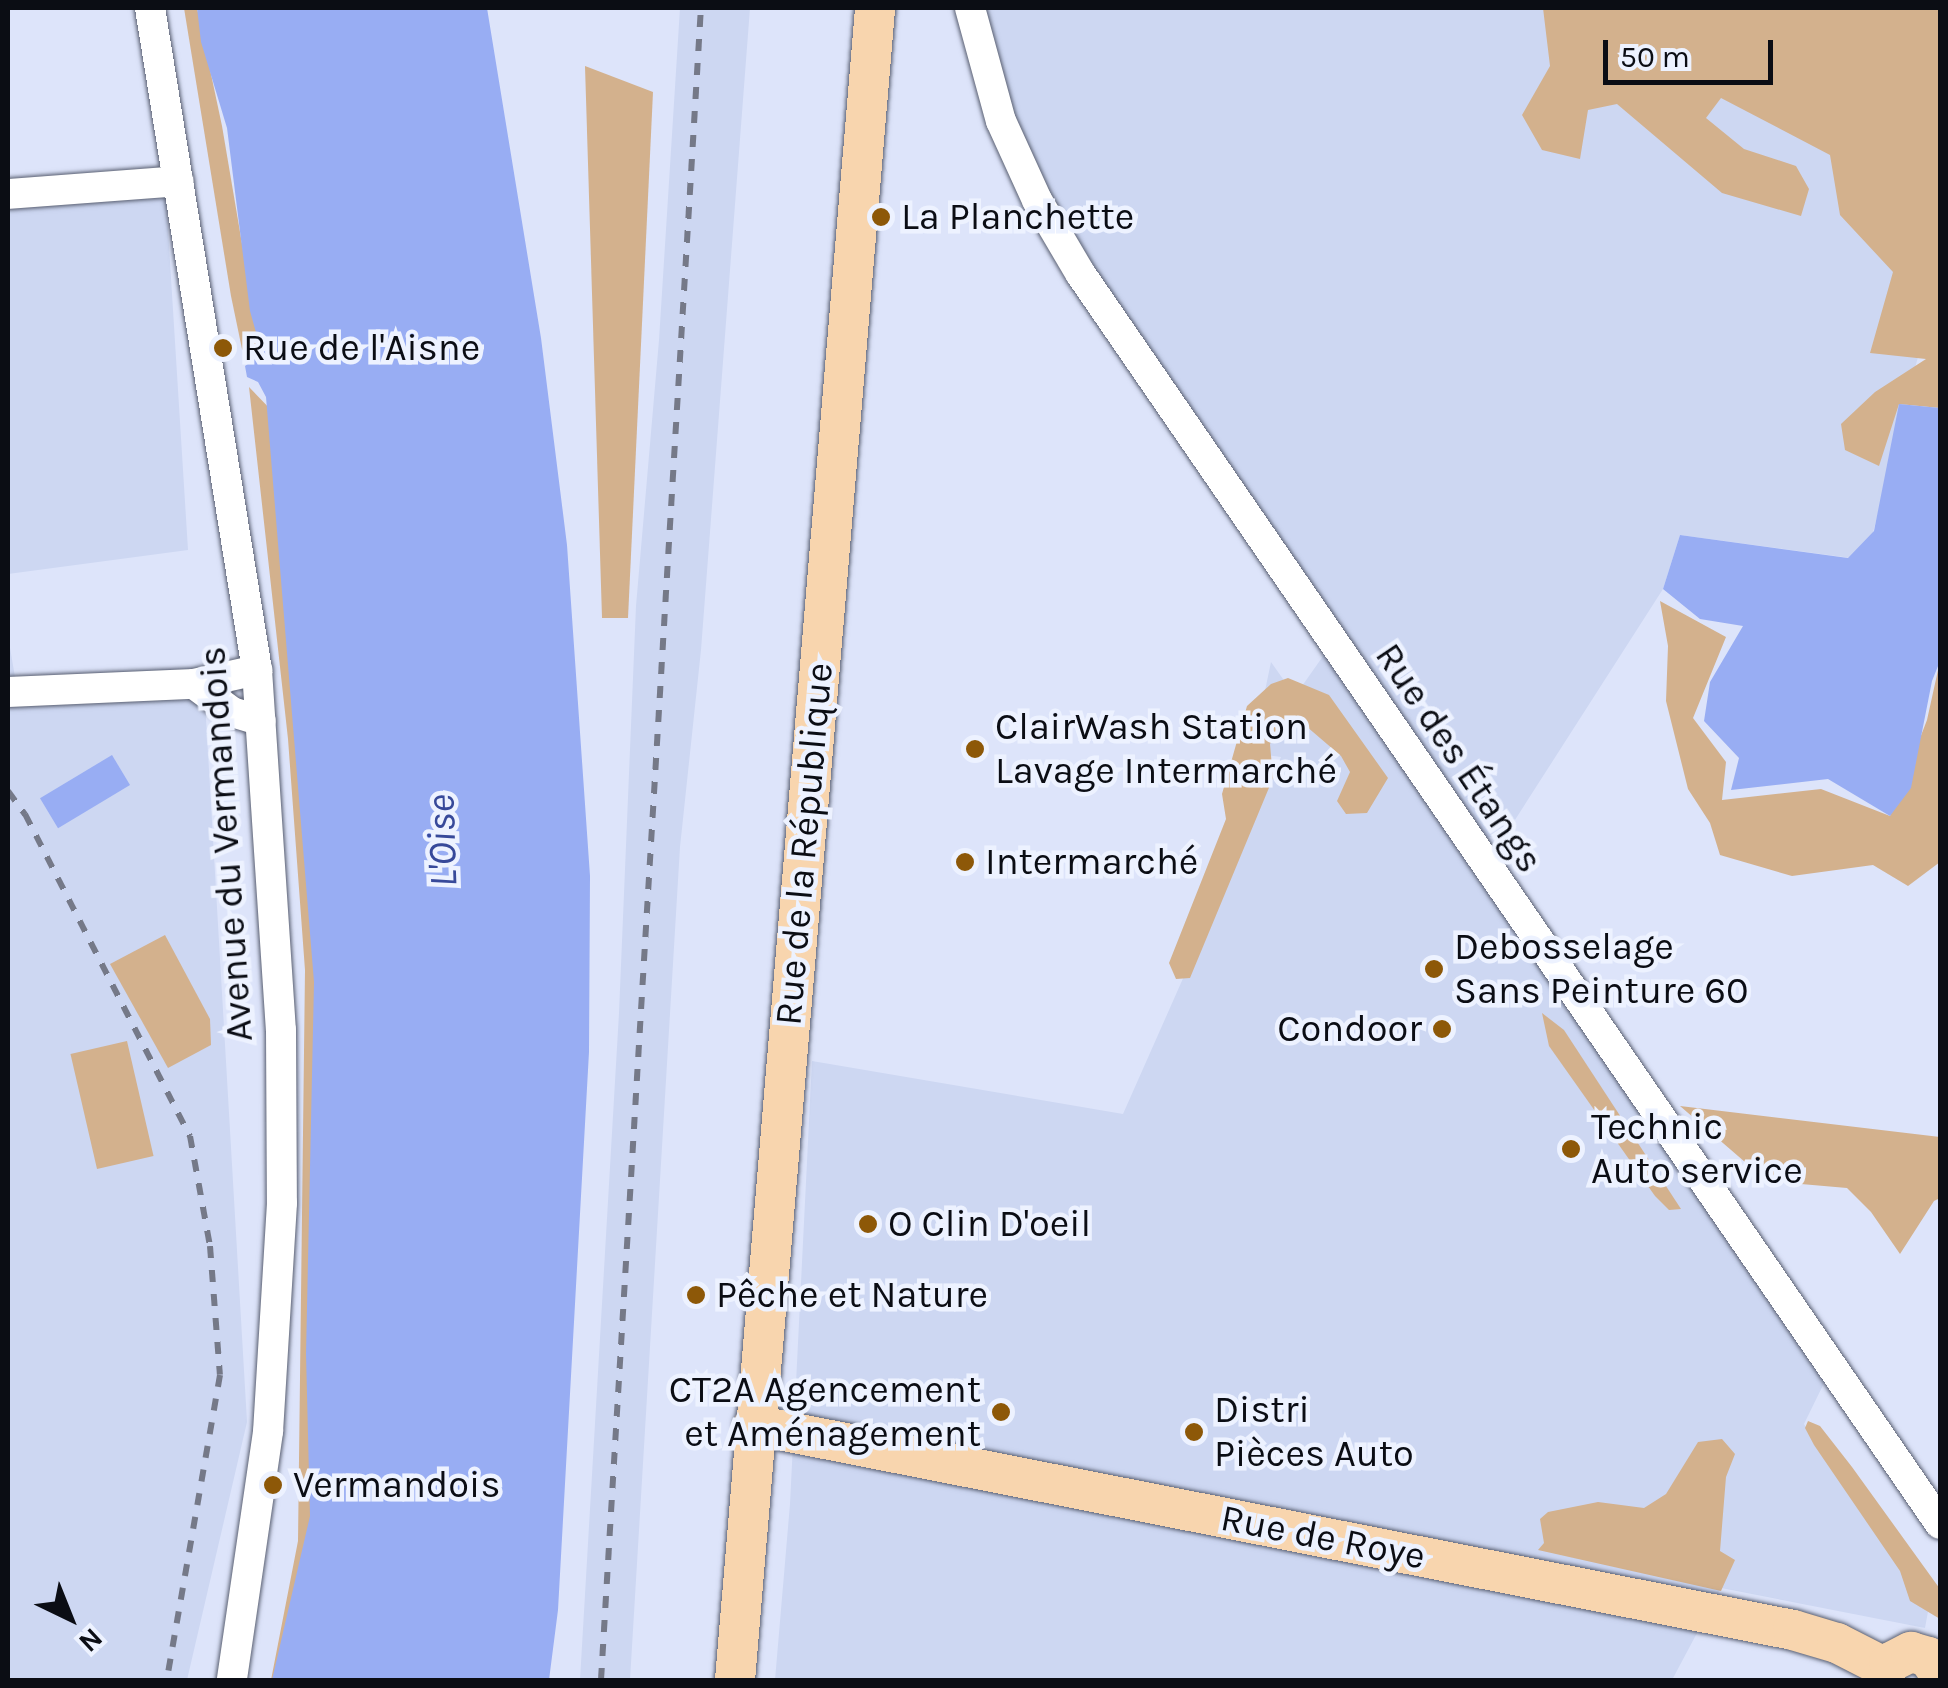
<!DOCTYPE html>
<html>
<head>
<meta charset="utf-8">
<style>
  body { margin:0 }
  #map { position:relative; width:1948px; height:1688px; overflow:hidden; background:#dde4fa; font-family:Karla,sans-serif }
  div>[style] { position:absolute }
  .built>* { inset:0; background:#cdd7f2 }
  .green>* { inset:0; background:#d3b18d; transform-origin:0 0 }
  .water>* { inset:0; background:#98adf3; transform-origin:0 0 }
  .roads { filter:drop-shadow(0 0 2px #595f71) drop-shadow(0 0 2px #595f71) }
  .minor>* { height:30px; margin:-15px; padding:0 15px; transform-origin:15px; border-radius:15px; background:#fff }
  .major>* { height:40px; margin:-20px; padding:0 20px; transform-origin:20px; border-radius:20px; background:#f8d5ae }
  .rail>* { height:6px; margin-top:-3px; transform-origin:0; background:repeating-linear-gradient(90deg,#757988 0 12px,transparent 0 24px) }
  .dots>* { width:28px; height:28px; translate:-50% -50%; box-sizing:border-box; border:5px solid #edf2ff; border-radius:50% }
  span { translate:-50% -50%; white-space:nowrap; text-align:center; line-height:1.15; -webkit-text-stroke:9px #edf2ff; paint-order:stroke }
  .poi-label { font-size:38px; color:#0b0d14 }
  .left { translate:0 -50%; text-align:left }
  .right { translate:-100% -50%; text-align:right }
  .street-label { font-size:38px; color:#0b0d14 }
  .water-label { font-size:40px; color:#37499a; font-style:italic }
  .frame { position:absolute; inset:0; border:10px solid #0b0d14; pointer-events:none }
  .north { position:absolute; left:20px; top:1568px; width:100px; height:100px; -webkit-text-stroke:8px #edf2ff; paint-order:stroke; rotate:137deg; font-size:28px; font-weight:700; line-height:40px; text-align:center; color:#0b0d14 }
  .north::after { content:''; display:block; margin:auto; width:35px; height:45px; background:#0b0d14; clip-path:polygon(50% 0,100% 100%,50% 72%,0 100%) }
  .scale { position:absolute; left:1603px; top:40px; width:170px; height:45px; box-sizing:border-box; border:5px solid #0b0d14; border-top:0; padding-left:12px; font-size:30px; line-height:35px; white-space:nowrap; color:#0b0d14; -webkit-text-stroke:8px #edf2ff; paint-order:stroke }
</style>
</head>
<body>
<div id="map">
  <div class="built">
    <div style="clip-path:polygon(680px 8px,750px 8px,701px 650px,680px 847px,630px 1680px,580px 1680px,619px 1013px,636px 606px,659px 340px)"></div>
    <div style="clip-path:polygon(978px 8px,1895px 8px,1871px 214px,1921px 345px,1866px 560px,1680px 535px,1663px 589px,1504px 837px,1481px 837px,1826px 1379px,1804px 1424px,1929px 1606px,1925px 1628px,1721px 1588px,1672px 1680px,775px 1680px,790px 1504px,812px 1061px,1123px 1114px,1281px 757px,1252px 753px,1271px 662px,1295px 696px,1340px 632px,1037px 186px)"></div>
    <div style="clip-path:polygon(166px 198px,188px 550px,8px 574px,8px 202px)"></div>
    <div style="clip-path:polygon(8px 636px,15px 677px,203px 667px,247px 1422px,187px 1680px,8px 1680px)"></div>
  </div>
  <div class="green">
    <div style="clip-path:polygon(184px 8px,197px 8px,222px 126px,259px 344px,249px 357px,242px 349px,231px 296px)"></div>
    <div style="clip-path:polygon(1543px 8px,1940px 8px,1940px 408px,1899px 404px,1879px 466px,1845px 450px,1841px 424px,1875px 392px,1926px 359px,1870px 353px,1893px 272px,1840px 215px,1830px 155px,1721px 98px,1706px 118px,1744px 149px,1796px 166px,1809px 189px,1801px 216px,1722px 193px,1617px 104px,1588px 110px,1580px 159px,1542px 150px,1522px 115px,1550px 66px)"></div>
    <div style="clip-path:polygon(585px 66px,653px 92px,628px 618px,602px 618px)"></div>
    <div style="clip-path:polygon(249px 387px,275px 414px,326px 958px,311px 1542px,289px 1680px,271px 1680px,298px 1541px,305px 970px,288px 739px)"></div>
    <div style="clip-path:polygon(1660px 601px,1726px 637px,1693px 718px,1726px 762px,1722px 800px,1821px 789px,1890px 816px,1927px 720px,1940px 661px,1940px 862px,1908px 886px,1873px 865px,1792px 876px,1720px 855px,1710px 823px,1688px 789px,1666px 701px,1668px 646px)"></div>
    <div style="clip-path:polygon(1288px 678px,1329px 695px,1388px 778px,1367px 813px,1346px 814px,1337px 801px,1350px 772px,1341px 756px,1299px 720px,1289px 719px,1279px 728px,1270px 744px,1273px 778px,1190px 978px,1176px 979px,1169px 963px,1226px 819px,1222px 794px,1247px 706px,1271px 684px)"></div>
    <div style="clip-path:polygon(165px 935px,210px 1019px,211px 1045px,168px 1068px,110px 964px)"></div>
    <div style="clip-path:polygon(1542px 1013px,1564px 1030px,1681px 1209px,1669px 1210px,1655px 1196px,1549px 1046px)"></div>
    <div style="left:127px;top:1041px;width:118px;height:58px;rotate:77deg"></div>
    <div style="clip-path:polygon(1680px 1106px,1940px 1137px,1940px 1198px,1934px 1201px,1900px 1254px,1871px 1212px,1847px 1188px,1767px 1181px)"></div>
    <div style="clip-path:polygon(1808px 1421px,1820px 1426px,1852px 1467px,1940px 1589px,1940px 1619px,1910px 1601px,1900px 1571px,1814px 1445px,1805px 1428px)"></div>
    <div style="clip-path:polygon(1722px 1439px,1735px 1454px,1726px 1477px,1720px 1551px,1735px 1560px,1721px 1591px,1538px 1550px,1544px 1543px,1540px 1519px,1548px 1512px,1598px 1502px,1644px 1508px,1666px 1494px,1698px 1442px)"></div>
  </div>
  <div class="water">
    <div style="clip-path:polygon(197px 8px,487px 8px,541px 338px,567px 545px,590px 876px,589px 1052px,558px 1610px,549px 1680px,272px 1680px,310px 1516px,306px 1354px,314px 982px,266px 397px,258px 382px,247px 377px,245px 366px,262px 354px,250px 311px,227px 128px,201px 42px)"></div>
    <div style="clip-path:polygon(1899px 404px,1940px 408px,1940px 661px,1932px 681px,1911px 788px,1890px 816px,1828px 779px,1731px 790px,1739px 758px,1704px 721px,1710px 682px,1743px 626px,1700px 619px,1663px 589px,1680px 535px,1848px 558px,1874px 531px)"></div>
    <div style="left:112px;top:755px;width:35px;height:84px;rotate:59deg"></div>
  </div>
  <div class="roads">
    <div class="minor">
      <div style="left:150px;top:8px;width:671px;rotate:80.82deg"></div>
      <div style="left:257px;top:670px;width:361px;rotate:86.2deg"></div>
      <div style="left:281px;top:1030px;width:173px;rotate:89.7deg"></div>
      <div style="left:282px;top:1203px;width:229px;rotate:93.5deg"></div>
      <div style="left:268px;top:1432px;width:251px;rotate:98.3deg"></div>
      <div style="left:970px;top:8px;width:117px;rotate:74.7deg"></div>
      <div style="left:1001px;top:121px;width:87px;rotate:65.5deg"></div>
      <div style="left:1037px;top:200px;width:85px;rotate:59.5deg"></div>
      <div style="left:1080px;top:273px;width:1518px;rotate:55.49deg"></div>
      <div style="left:8px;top:194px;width:171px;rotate:-4.3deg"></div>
      <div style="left:194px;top:684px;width:47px;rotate:36.4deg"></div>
      <div style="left:232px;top:712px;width:30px;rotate:17deg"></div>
      <div style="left:8px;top:692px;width:186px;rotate:-2.5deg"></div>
      <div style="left:194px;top:684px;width:65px;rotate:-12.5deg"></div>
    </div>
    <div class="major">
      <div style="left:754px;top:1425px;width:1059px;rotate:11.16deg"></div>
      <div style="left:1793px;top:1630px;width:46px;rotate:16.5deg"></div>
      <div style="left:1837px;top:1643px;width:55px;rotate:27deg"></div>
      <div style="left:735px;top:1680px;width:1678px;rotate:-85.21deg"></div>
      <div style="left:1883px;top:1680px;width:18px;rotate:-71deg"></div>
      <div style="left:1889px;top:1663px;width:25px;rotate:-27deg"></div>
      <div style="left:1911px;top:1652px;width:18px;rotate:16deg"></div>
      <div style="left:1928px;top:1657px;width:22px;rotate:56deg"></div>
    </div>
  </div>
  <div class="rail">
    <div style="left:8px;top:791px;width:29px;rotate:54deg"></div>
    <div style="left:25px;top:814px;width:362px;rotate:62.9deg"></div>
    <div style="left:190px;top:1136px;width:112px;rotate:79.7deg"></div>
    <div style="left:210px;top:1246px;width:129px;rotate:85.6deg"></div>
    <div style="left:220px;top:1375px;width:310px;rotate:99.9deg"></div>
    <div style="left:601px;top:1680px;width:1675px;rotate:-86.58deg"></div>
  </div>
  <div class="dots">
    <div style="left:881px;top:217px;background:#8d5808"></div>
    <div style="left:223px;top:348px;background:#8d5808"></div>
    <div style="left:975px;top:749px;background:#8d5808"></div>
    <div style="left:965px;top:862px;background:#8d5808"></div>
    <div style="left:1434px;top:969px;background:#8d5808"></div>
    <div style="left:1442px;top:1029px;background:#8d5808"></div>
    <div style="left:1571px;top:1149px;background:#8d5808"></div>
    <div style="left:868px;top:1224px;background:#8d5808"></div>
    <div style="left:696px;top:1295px;background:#8d5808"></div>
    <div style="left:1001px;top:1412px;background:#8d5808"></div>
    <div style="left:1194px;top:1432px;background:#8d5808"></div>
    <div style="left:273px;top:1485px;background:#8d5808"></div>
  </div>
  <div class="poi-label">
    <span class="left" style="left:901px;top:217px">La Planchette</span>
    <span class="left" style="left:243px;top:348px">Rue de l'Aisne</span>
    <span class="left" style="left:995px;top:749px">ClairWash Station<br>Lavage Intermarché</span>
    <span class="left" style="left:985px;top:862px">Intermarché</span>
    <span class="left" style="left:1454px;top:969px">Debosselage<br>Sans Peinture 60</span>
    <span class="right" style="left:1422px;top:1029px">Condoor</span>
    <span class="left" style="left:1591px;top:1149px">Technic<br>Auto service</span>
    <span class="left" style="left:888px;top:1224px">O Clin D'oeil</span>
    <span class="left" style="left:716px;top:1295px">Pêche et Nature</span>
    <span class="right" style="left:981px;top:1412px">CT2A Agencement<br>et Aménagement</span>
    <span class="left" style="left:1214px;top:1432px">Distri<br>Pièces Auto</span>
    <span class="left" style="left:293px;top:1485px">Vermandois</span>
  </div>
  <div class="street-label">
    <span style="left:1459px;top:758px;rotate:56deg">Rue des Étangs</span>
    <span style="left:226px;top:844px;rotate:-94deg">Avenue du Vermandois</span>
    <span style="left:804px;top:844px;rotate:-85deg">Rue de la République</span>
    <span style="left:1323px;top:1537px;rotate:11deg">Rue de Roye</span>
  </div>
  <div class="water-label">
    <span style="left:442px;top:841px;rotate:-92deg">L'Oise</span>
  </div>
  <div class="frame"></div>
  <div class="north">N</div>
  <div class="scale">50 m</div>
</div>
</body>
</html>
